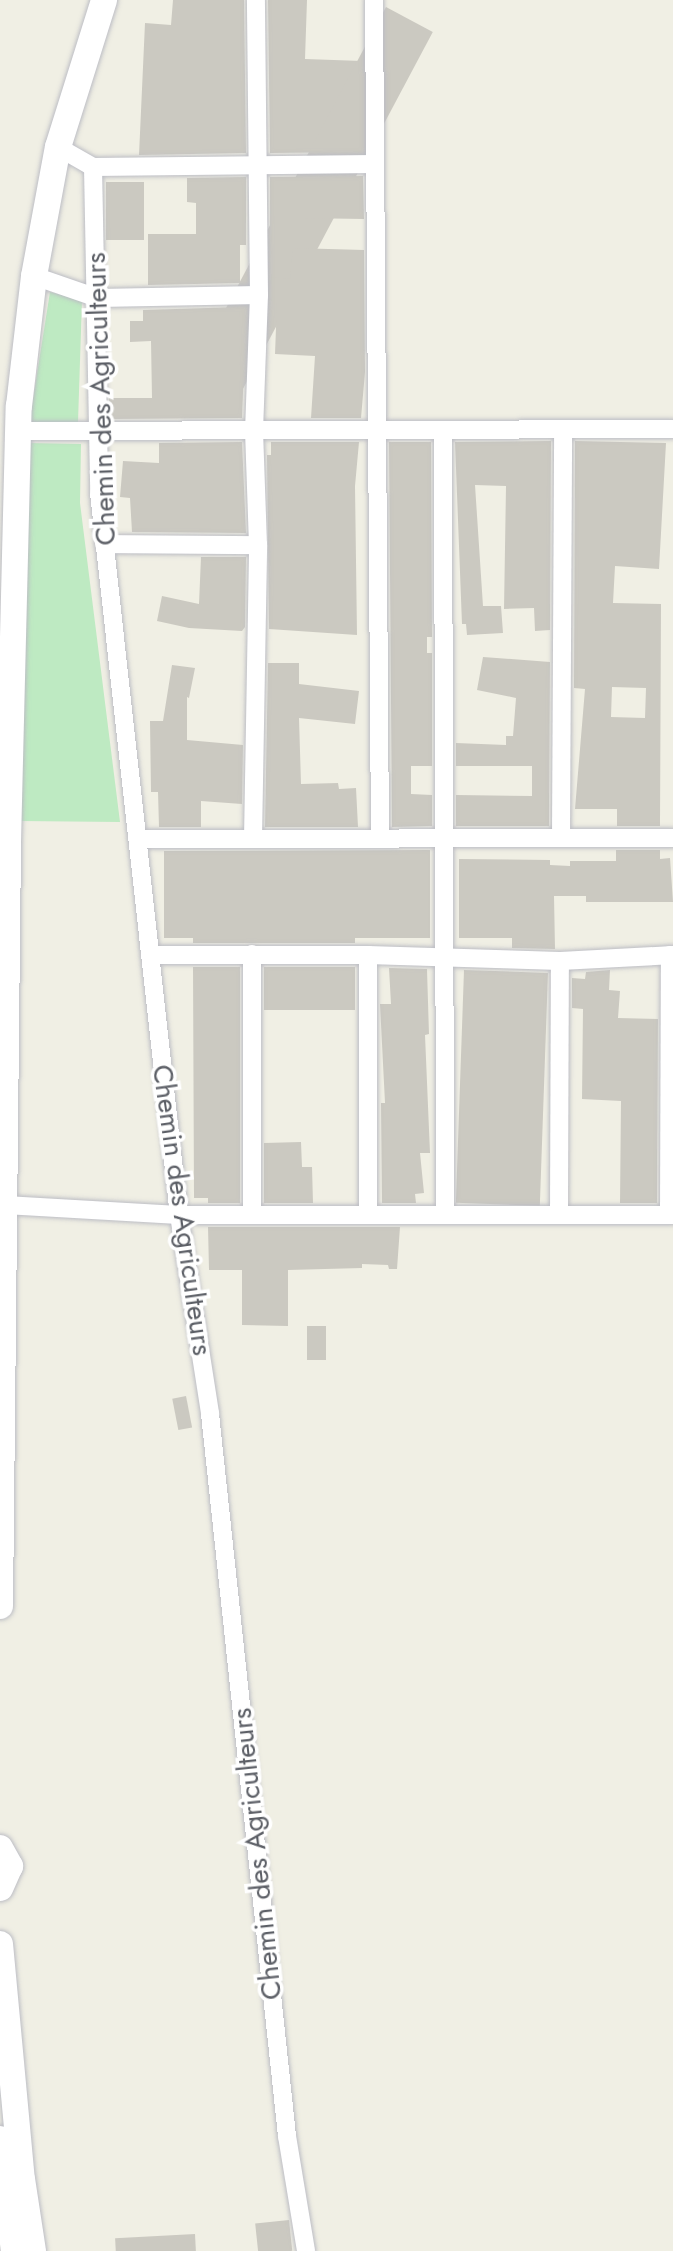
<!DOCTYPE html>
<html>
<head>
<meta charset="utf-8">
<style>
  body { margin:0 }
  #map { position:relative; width:673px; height:2251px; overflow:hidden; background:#f0efe4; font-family:Jost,sans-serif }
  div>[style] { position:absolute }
  .green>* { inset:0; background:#beeac2 }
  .building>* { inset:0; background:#cbc9c1; transform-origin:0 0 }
  .roads { filter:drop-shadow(0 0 2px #bcbdc4) drop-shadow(0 0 2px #bcbdc4) }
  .minor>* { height:18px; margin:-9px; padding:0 9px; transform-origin:9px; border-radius:9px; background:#fff }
  .secondary>* { height:26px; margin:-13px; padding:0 13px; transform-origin:13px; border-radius:13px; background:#fff }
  span { translate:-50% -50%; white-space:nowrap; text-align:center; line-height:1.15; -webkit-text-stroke:7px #fff; paint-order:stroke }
  .street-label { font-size:28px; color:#5c5f66 }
</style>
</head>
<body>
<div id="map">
  <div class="green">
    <div style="clip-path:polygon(50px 292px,82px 300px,78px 422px,29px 424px)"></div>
    <div style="clip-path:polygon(27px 443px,81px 444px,80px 503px,120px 822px,19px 821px)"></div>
  </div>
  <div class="building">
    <div style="clip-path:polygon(173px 0,244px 0,246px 153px,139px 155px,145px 23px,171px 25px)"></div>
    <div style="clip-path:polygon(268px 0,307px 0,305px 59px,362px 61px,363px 152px,270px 153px)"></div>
    <div style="left:386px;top:7px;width:53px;height:411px;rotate:28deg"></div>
    <div style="clip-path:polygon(363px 176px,364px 219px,301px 218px,301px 246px,270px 246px,270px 177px)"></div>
    <div style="clip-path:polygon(246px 177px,246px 245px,240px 245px,240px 283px,148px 285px,148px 234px,196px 234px,196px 203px,187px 202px,187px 178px)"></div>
    <div style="left:144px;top:182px;width:58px;height:38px;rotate:90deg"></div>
    <div style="clip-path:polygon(293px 248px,364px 250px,365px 372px,361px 418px,311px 418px,315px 356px,275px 354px,277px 302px,271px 302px,271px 277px,290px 279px)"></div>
    <div style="clip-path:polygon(240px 307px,239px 367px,244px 368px,242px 418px,110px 419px,109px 398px,152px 398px,151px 341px,130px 342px,130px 321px,143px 321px,143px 310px)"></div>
    <div style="clip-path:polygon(551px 441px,550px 630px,535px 631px,534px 608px,504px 609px,506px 486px,475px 485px,483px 606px,501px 606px,503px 633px,467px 635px,466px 624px,462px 624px,455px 442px)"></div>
    <div style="clip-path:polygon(evenodd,575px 441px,666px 443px,659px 569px,615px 566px,613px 603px,661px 604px,660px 826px,617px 826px,617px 809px,575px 809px,585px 689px,574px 688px,575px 441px,612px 687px,646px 688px,645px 718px,611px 717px,612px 687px)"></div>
    <div style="clip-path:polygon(242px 442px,246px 533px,132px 532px,130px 498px,120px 497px,123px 461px,159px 463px,159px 443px)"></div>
    <div style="clip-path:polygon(271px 442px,359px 442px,355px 486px,357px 635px,269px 629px,267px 455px,271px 455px)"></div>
    <div style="clip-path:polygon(389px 442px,431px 442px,432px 637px,427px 637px,427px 653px,432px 653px,432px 766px,411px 766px,411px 794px,432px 795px,432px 826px,392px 827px)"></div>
    <div style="clip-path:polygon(201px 557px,246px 557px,245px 627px,242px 631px,189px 628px,157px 621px,162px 596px,199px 604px)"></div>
    <div style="clip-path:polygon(483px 657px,550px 662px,549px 826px,456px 826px,456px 795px,532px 796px,532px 766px,456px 766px,456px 743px,506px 745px,506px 736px,513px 736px,516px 698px,477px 690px)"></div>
    <div style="clip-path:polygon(268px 663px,299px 663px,299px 684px,359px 691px,355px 724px,299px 718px,301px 784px,338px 783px,339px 789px,356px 788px,358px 827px,265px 827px)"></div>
    <div style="clip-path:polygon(172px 665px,195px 668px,189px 698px,187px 697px,187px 740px,243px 745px,242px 804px,201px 801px,201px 827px,159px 827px,158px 792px,151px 792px,150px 721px,163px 721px)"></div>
    <div style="clip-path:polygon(430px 850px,430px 938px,355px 938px,355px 943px,193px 943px,193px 938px,164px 938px,164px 851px)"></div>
    <div style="clip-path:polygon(616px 850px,660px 850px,660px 859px,670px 858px,673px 902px,586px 902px,586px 896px,554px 896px,555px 949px,512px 948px,512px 938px,459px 938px,459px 859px,550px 860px,550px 865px,570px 866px,570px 861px,616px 861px)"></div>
    <div style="clip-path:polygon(193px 967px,240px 967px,240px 1203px,208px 1203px,208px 1198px,194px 1198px)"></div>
    <div style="left:264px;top:967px;width:91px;height:43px"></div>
    <div style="clip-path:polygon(389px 968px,427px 969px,429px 1034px,425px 1035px,430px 1153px,420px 1153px,424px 1193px,415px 1194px,416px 1203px,382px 1203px,381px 1103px,385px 1103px,380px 1004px,391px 1004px)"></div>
    <div style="left:464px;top:970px;width:84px;height:233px;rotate:2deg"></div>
    <div style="clip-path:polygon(610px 970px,609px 990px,620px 991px,618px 1018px,658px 1019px,657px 1203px,620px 1203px,621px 1101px,582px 1099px,583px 1009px,572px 1008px,572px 978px,585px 979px,586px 972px)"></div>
    <div style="clip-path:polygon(301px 1142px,302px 1167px,312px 1167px,313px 1203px,264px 1203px,264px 1143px)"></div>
    <div style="clip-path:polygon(208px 1227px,400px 1227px,397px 1269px,389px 1269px,388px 1265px,362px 1264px,362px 1268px,288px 1270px,288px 1326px,242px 1325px,242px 1270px,209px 1270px)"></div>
    <div style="left:307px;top:1326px;width:19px;height:34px"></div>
    <div style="left:186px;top:1396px;width:32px;height:14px;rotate:79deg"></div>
    <div style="left:289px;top:2220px;width:31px;height:34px;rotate:84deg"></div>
    <div style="left:195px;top:2234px;width:17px;height:80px;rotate:87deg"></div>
  </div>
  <div class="roads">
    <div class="minor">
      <div style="left:374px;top:0;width:838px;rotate:89.59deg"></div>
      <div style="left:58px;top:147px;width:40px;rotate:29.7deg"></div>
      <div style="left:93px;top:167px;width:282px;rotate:-0.6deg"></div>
      <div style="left:93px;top:167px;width:326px;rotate:88.9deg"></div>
      <div style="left:99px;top:493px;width:726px;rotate:83.68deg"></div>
      <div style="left:179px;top:1215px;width:201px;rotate:81.1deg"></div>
      <div style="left:210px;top:1414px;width:726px;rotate:83.91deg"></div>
      <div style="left:287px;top:2136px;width:117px;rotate:80.6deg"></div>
      <div style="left:34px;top:276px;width:68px;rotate:19deg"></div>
      <div style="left:98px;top:298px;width:161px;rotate:-1.1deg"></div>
      <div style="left:443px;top:430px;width:784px;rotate:89.85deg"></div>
      <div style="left:17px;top:431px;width:656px;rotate:-0.17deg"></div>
      <div style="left:104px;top:544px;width:154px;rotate:0.4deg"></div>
      <div style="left:561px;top:838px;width:409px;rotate:-89.7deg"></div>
      <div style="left:140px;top:839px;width:533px;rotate:-0.11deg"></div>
      <div style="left:253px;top:839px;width:294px;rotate:-89deg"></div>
      <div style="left:258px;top:545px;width:114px;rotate:-92deg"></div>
      <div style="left:254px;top:431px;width:136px;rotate:-87.9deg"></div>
      <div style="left:259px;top:295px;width:295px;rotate:-90.6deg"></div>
      <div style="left:150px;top:955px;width:218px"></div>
      <div style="left:368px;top:955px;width:192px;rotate:1.8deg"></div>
      <div style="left:560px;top:961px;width:113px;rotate:-3deg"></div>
      <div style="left:368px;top:955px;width:259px;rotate:90deg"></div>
      <div style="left:5px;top:1205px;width:174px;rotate:3.3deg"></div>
      <div style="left:179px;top:1215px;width:494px"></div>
      <div style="left:252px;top:1213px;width:259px;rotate:-90deg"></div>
      <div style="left:559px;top:1214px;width:253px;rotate:-89.8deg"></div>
      <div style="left:669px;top:1215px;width:260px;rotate:-89.8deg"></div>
    </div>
    <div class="secondary">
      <div style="left:0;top:1606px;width:764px;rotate:-89.4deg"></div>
      <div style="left:8px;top:842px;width:436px;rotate:-88.6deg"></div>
      <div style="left:19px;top:406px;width:131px;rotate:-83.4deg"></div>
      <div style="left:34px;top:276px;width:131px;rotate:-79.5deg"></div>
      <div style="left:58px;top:147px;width:154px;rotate:-72.6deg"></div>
      <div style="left:0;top:1848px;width:21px;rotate:61deg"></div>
      <div style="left:10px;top:1866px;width:24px;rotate:114deg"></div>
      <div style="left:0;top:1944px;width:236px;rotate:84.7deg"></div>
      <div style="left:22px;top:2179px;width:73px;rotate:81.3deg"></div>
      <div style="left:0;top:2139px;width:113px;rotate:82.9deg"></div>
    </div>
  </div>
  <div class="street-label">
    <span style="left:101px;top:399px;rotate:-92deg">Chemin des Agriculteurs</span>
    <span style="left:182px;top:1210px;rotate:82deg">Chemin des Agriculteurs</span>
    <span style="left:257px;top:1854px;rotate:-96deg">Chemin des Agriculteurs</span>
  </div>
</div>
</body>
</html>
